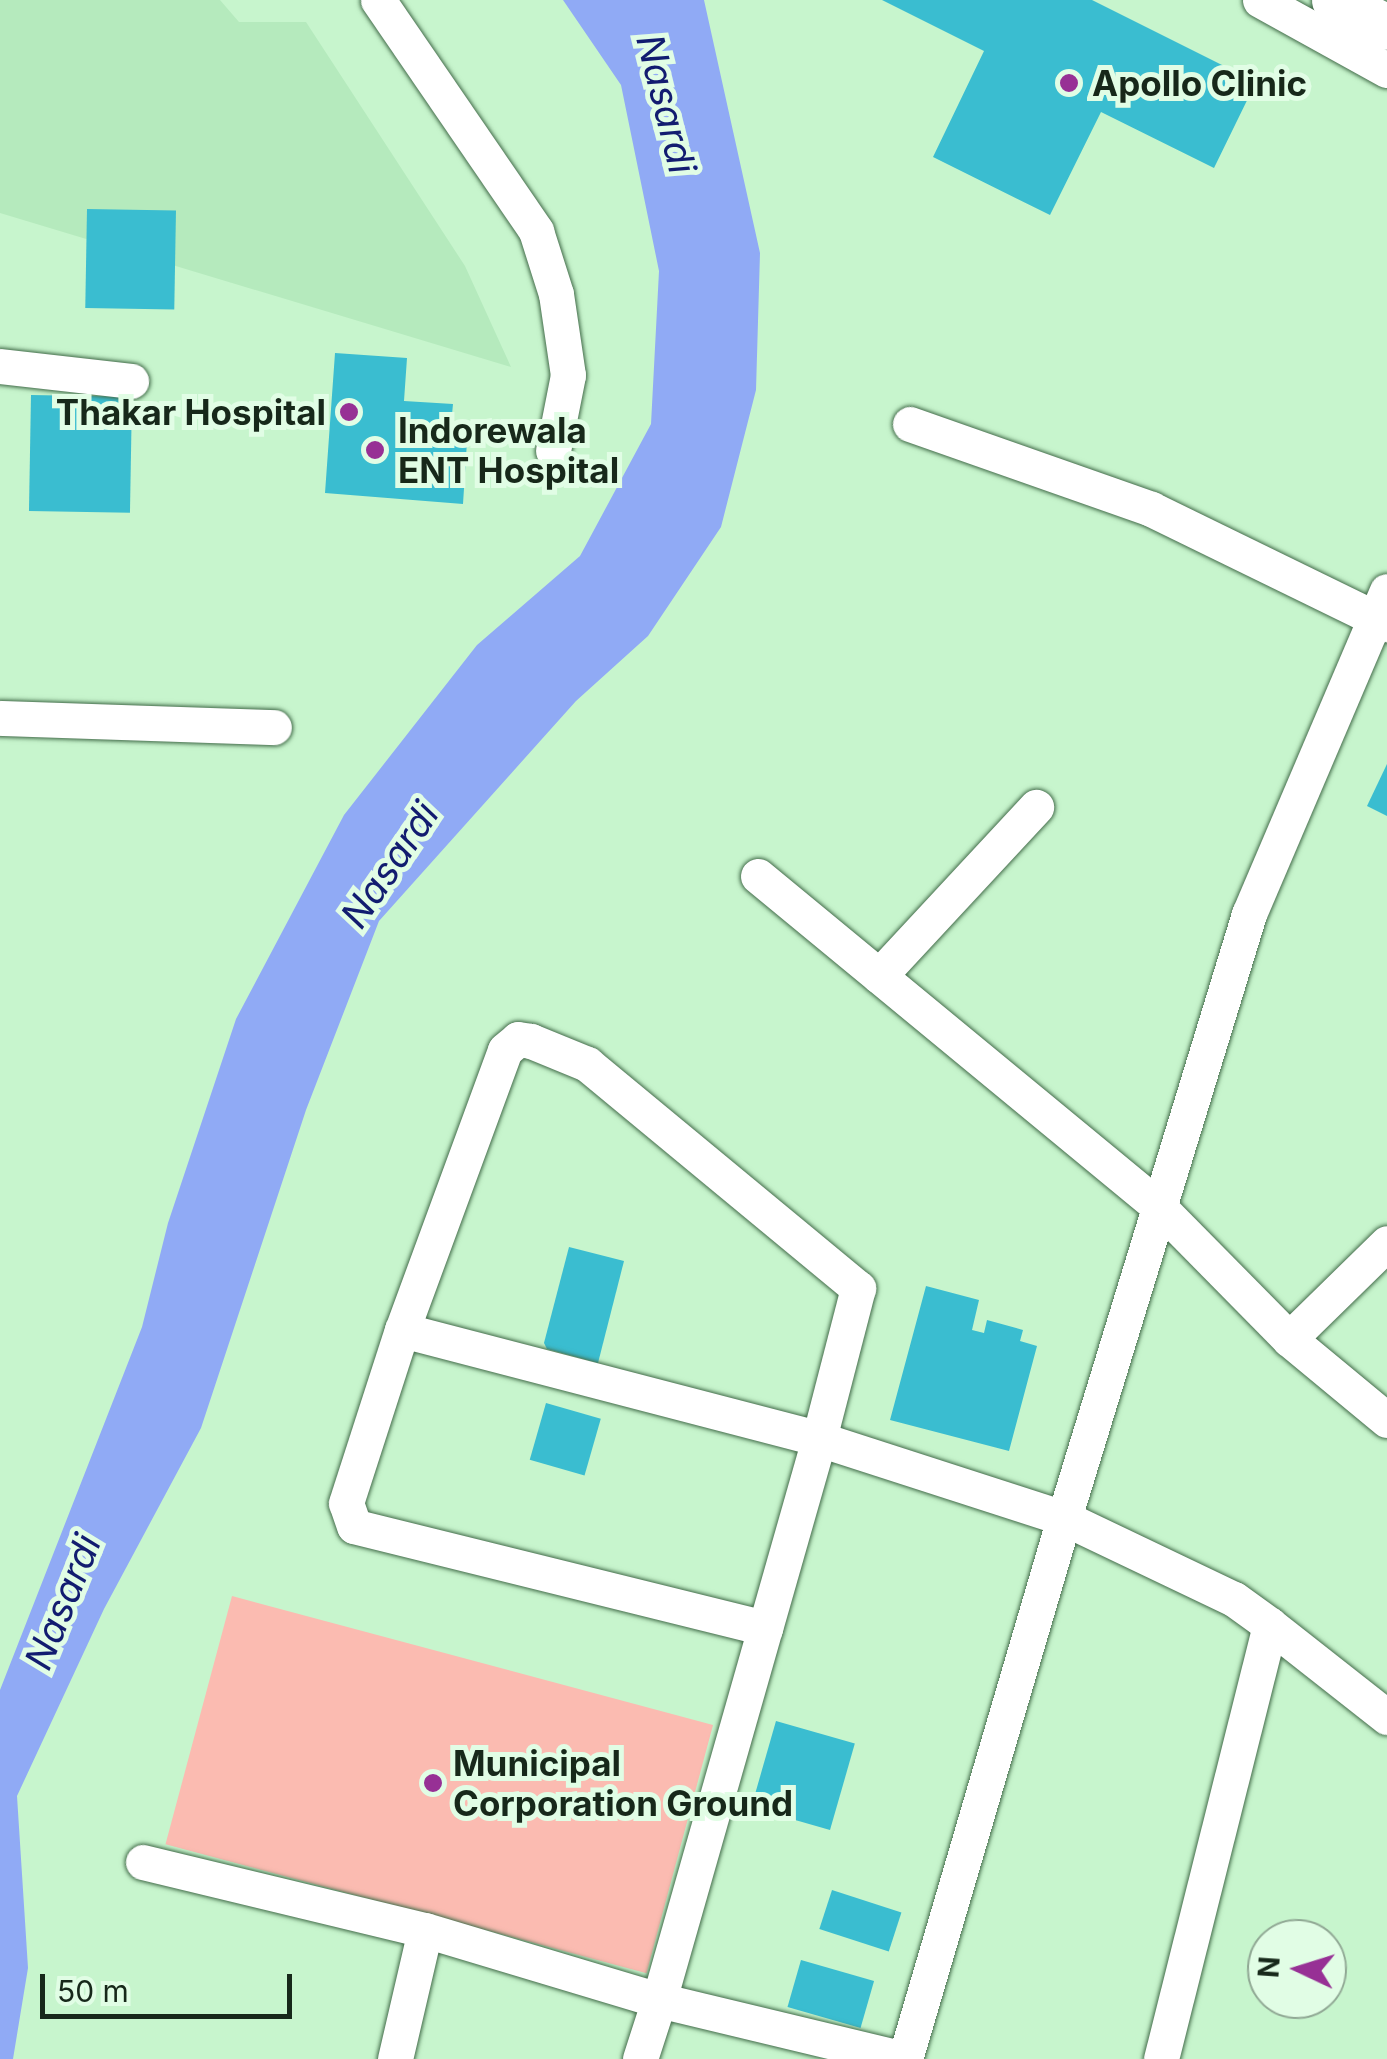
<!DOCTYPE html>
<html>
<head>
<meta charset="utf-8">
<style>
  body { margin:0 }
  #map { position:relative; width:1387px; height:2059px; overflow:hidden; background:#c7f5cd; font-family:Inter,sans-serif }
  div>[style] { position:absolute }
  .built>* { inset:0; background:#b5eabd }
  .green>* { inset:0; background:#fbbbb1; transform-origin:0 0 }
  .water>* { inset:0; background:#90aaf5 }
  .building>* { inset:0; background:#3abdd0; transform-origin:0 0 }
  .roads { filter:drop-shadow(0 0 2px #436c4a) drop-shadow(0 0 2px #436c4a) }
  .minor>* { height:35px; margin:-17.5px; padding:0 17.5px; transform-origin:17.5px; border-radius:17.5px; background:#fff }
  .major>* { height:45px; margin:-22.5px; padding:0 22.5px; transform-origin:22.5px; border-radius:22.5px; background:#fff }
  .dots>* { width:28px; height:28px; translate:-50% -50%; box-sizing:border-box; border:5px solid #e1fde5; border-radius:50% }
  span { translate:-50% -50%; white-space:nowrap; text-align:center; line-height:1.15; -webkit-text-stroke:10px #e1fde5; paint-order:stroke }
  .poi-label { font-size:35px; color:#17281a; font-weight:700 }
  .left { translate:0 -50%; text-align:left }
  .right { translate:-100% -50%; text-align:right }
  .water-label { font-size:38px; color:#121c70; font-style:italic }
  .north { position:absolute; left:1247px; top:1919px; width:100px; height:100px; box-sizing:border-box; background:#e1fde5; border:2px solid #90a894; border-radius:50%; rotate:274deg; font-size:28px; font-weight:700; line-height:40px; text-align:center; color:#17281a }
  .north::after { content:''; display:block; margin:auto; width:35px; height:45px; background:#973095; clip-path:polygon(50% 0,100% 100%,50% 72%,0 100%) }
  .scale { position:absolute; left:40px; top:1974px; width:252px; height:45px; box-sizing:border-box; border:5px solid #17281a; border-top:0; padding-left:12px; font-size:30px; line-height:35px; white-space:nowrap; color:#17281a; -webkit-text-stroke:8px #e1fde5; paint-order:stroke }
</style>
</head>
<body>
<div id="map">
  <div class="built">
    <div style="clip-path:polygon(0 0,220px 0,239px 22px,306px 22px,465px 266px,511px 367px,0 213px)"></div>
  </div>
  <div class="green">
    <div style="left:232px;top:1596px;width:498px;height:257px;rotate:15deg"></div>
  </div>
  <div class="water">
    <div style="clip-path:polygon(563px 0,704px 0,760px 253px,756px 390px,721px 527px,648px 636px,576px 701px,379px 921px,306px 1110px,201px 1428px,104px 1609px,17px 1796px,28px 1968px,13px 2059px,0 2059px,0 1690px,142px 1327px,168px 1223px,236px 1019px,344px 815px,477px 645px,580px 556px,651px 424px,659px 271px,621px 85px)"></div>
  </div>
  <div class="building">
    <div style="clip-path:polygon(882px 0,1092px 0,1256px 82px,1214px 168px,1101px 112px,1050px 215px,933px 157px,984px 51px)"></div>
    <div style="left:87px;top:209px;width:89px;height:99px;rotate:1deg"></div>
    <div style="clip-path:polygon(335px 353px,407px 358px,404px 401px,453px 404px,451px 425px,468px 426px,463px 504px,325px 493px)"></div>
    <div style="left:31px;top:395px;width:101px;height:116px;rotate:1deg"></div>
    <div style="clip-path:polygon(1387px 764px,1387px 816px,1367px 806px)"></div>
    <div style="clip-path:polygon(569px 1247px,624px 1261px,598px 1363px,547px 1349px,544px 1343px)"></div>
    <div style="clip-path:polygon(926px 1286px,979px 1300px,972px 1330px,984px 1333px,987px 1320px,1023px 1330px,1020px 1341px,1037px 1346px,1009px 1451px,890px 1420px)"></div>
    <div style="left:546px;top:1403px;width:57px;height:59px;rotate:16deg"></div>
    <div style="left:776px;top:1721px;width:82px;height:90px;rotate:16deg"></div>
    <div style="left:832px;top:1890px;width:73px;height:41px;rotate:18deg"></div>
    <div style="left:801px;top:1960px;width:76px;height:49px;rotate:16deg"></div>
  </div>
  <div class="roads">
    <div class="minor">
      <div style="left:378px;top:0;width:280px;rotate:55.6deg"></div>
      <div style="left:536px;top:231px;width:66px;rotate:72.4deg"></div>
      <div style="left:556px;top:294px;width:82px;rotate:81.6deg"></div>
      <div style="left:568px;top:375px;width:77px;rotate:101.2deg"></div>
      <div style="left:1260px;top:0;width:145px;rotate:28.9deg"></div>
      <div style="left:0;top:366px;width:132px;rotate:6.5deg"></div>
      <div style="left:910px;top:424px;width:256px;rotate:19.4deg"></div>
      <div style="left:1151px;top:509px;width:263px;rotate:26deg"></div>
      <div style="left:0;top:718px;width:274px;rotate:1.9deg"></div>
      <div style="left:758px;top:876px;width:519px;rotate:39.52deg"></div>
      <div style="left:1158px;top:1206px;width:187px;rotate:45.4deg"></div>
      <div style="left:1289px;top:1339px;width:127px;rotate:39.6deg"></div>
      <div style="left:879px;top:976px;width:231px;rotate:-47.1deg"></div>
      <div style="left:402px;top:1330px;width:298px;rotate:-69.8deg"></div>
      <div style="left:505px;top:1050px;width:17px;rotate:-40deg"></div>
      <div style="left:518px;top:1039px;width:13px;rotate:9deg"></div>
      <div style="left:531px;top:1041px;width:61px;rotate:22.3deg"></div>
      <div style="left:587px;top:1064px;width:352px;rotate:39.6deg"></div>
      <div style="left:858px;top:1288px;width:156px;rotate:104.5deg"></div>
      <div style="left:819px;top:1439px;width:257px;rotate:17.9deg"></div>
      <div style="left:1064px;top:1518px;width:188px;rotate:25.5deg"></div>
      <div style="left:1234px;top:1599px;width:44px;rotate:35.8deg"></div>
      <div style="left:1270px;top:1625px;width:447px;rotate:104.1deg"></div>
      <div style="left:1289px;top:1339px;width:137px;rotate:-44.4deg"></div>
      <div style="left:1270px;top:1625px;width:149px;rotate:38.2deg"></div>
      <div style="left:765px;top:1628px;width:423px;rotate:-166.1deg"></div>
      <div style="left:354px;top:1526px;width:24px;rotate:-109deg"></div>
      <div style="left:346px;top:1503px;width:182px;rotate:-72.1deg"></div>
      <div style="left:402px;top:1330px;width:431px;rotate:14.6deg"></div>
      <div style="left:819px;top:1439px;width:197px;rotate:105.9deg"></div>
      <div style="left:765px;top:1628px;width:387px;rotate:105.9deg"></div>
      <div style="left:659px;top:2000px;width:253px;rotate:13.5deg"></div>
      <div style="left:143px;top:1862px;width:290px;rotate:13.6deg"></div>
      <div style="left:425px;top:1930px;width:244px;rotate:16.7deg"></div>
      <div style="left:659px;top:2000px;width:62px;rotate:107.9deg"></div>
      <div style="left:395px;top:2059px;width:132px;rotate:-76.9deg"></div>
      <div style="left:905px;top:2059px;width:564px;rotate:-73.62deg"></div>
      <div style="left:1064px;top:1518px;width:632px;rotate:-72.97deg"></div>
      <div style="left:1249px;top:914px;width:351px;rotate:-66.9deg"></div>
    </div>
    <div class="major">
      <div style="left:1334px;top:0;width:59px;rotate:27deg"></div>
    </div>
  </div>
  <div class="dots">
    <div style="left:1069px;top:83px;background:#973095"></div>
    <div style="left:349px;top:412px;background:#973095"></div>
    <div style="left:375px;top:450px;background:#973095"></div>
    <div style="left:433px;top:1783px;background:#973095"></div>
  </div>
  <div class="poi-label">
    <span class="left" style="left:1092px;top:83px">Apollo Clinic</span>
    <span class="right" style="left:326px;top:412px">Thakar Hospital</span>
    <span class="left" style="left:398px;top:450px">Indorewala<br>ENT Hospital</span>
    <span class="left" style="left:453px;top:1783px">Municipal<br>Corporation Ground</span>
  </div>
  <div class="water-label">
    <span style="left:666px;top:104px;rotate:76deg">Nasardi</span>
    <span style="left:390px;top:865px;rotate:-56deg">Nasardi</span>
    <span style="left:63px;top:1602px;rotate:-68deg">Nasardi</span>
  </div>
  <div class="north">N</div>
  <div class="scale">50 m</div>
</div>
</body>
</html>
